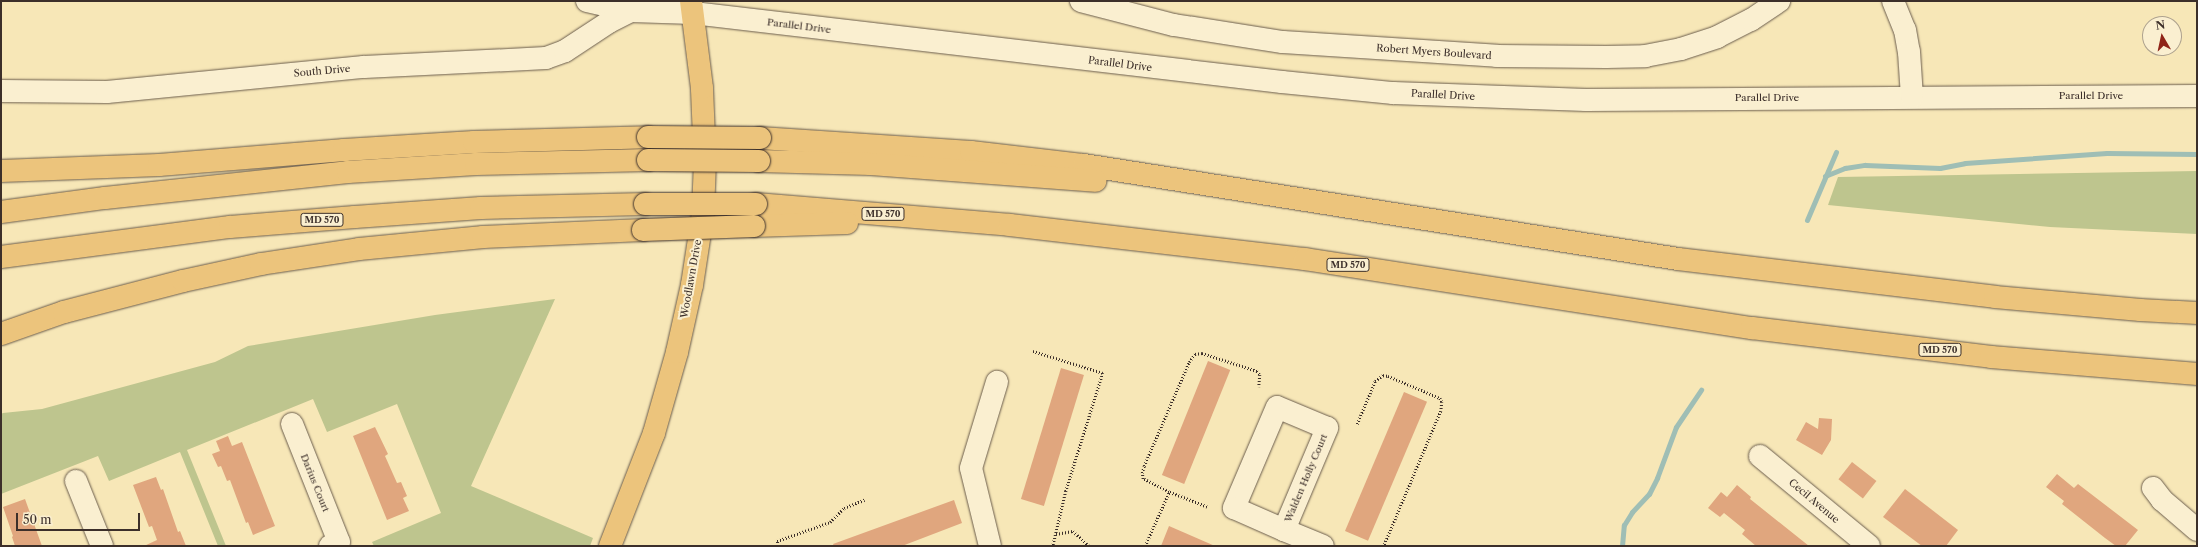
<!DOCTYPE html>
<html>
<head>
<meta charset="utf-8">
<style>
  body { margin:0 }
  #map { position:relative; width:2198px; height:547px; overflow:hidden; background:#f7e7b7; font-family:"Libre Caslon Text",serif }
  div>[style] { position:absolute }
  .green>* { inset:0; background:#bec58e }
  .stream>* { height:5px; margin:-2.5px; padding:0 2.5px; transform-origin:2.5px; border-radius:2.5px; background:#9fbeb5 }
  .building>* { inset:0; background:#e0a67e; transform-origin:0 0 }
  .path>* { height:2.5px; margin-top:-1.25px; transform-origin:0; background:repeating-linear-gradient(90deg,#3c2f2a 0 1px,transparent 0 3px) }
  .roads { filter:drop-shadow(0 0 1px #6b5d4d) drop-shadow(0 0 1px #6b5d4d) }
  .minor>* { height:22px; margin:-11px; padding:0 11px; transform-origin:11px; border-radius:11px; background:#faefd0 }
  .major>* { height:22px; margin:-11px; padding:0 11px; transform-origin:11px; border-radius:11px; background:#ecc47c }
  .highway>* { height:22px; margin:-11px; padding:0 11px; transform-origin:11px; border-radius:11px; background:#ecc47c }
  .bridges { filter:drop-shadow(0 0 1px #3c2f2a) drop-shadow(0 0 1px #3c2f2a) }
  .highway-bridge>* { height:22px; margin:-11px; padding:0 11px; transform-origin:11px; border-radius:11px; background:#ecc47c }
  span { translate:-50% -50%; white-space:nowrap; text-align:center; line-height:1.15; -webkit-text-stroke:4px #faefd0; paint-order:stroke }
  .shield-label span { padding:1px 3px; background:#faefd0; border:1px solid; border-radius:3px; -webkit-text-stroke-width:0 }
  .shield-label { font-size:9px; color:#3c2f2a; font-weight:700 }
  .street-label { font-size:10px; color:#3c2f2a }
  .frame { position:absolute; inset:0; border:2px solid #3c2f2a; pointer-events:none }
  .north { position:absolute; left:2142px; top:16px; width:40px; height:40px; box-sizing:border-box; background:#faefd0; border:1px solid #aea28e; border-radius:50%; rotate:351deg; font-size:11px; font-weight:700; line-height:16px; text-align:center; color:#3c2f2a }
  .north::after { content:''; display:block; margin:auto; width:14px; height:18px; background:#8f2418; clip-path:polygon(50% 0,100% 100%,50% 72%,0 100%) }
  .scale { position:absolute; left:16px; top:513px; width:124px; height:18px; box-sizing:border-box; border:2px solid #3c2f2a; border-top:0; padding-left:5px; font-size:12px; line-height:14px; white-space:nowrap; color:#3c2f2a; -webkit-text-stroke:3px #faefd0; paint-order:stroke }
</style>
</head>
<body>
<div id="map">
  <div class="green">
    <div style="clip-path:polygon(2197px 171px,2197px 234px,2050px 227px,1828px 205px,1838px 177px)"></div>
    <div style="clip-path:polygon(555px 299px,471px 486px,593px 538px,590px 546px,374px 546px,372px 542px,441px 513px,397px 404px,327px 432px,313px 399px,187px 450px,226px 546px,218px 546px,180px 452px,109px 481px,98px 456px,1px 494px,1px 414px,3px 413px,42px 409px,215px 362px,248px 346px,435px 315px)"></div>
  </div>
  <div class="stream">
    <div style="left:1825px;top:176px;width:22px;rotate:-22deg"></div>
    <div style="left:1845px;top:168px;width:20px;rotate:-9deg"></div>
    <div style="left:1865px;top:165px;width:75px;rotate:2.3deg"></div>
    <div style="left:1940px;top:168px;width:25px;rotate:-11deg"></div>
    <div style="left:1965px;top:163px;width:142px;rotate:-4deg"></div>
    <div style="left:2107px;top:153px;width:90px;rotate:0.6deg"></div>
    <div style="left:1807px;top:220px;width:74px;rotate:-66.9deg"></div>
    <div style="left:1622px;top:546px;width:21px;rotate:-85deg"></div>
    <div style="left:1624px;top:525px;width:15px;rotate:-58deg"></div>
    <div style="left:1632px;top:512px;width:25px;rotate:-47deg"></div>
    <div style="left:1649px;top:494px;width:18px;rotate:-63deg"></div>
    <div style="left:1657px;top:478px;width:54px;rotate:-69.6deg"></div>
    <div style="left:1676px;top:427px;width:45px;rotate:-56deg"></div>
  </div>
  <div class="building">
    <div style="left:1208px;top:361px;width:24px;height:123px;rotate:22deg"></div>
    <div style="left:1061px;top:368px;width:24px;height:137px;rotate:17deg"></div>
    <div style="left:1404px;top:392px;width:25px;height:151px;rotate:23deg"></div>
    <div style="clip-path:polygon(1819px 418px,1832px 419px,1831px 440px,1822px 455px,1796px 440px,1806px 422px,1818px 429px)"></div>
    <div style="clip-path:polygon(375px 427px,388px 454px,385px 456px,397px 483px,401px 482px,407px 496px,403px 498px,409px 511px,387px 520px,353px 436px)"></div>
    <div style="clip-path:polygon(228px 436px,232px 446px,242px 442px,275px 526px,253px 535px,248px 522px,246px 523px,230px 480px,227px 481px,221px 466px,218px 467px,212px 454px,220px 451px,216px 441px)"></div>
    <div style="left:1852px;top:462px;width:31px;height:22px;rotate:38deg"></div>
    <div style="clip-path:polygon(2057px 474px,2074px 488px,2078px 484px,2138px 530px,2125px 546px,2116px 546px,2105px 538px,2062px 504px,2064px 501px,2046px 487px)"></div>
    <div style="clip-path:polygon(156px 477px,161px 490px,163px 489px,178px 532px,180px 531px,186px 546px,144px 546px,157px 540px,152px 526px,149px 527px,133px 485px)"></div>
    <div style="clip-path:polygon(1737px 485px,1751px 497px,1750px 499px,1809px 546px,1756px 546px,1742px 534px,1745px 530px,1724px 513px,1720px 517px,1708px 508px,1721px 492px,1727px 497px)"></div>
    <div style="clip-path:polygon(1905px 489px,1958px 530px,1946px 546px,1922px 546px,1883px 517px)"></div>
    <div style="clip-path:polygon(25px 499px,42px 546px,15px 546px,12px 537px,13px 536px,3px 507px)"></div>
    <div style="clip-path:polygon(954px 500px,962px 523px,902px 546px,834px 546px,833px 544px)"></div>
    <div style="clip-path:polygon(1169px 526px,1215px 546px,1161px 546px)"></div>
  </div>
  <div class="path">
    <div style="left:1033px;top:351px;width:73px;rotate:17.4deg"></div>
    <div style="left:1103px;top:373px;width:124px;rotate:107.4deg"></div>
    <div style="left:1066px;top:491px;width:57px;rotate:103.3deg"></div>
    <div style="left:1357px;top:424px;width:47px;rotate:-67.3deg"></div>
    <div style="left:1375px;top:381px;width:10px;rotate:-37deg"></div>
    <div style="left:1383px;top:375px;width:5px;rotate:11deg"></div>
    <div style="left:1388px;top:376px;width:56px;rotate:22.9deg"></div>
    <div style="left:1440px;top:398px;width:4px;rotate:63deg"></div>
    <div style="left:1442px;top:402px;width:9px;rotate:96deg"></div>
    <div style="left:1441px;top:411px;width:147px;rotate:112.9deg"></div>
    <div style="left:1207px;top:507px;width:41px;rotate:-158.5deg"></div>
    <div style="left:1169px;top:492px;width:29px;rotate:-153deg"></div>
    <div style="left:1143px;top:479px;width:6px;rotate:-99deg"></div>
    <div style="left:1142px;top:473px;width:7px;rotate:-74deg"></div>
    <div style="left:1144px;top:466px;width:113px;rotate:-66.6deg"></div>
    <div style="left:1189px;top:362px;width:10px;rotate:-53deg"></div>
    <div style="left:1195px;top:354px;width:7px;rotate:-8deg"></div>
    <div style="left:1202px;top:353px;width:58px;rotate:18.1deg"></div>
    <div style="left:1257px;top:371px;width:5px;rotate:53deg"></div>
    <div style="left:1260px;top:375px;width:12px;rotate:95deg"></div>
    <div style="left:1056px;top:534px;width:17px;rotate:-10deg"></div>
    <div style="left:1073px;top:531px;width:22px;rotate:43deg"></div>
    <div style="left:778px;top:546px;width:5px;rotate:-101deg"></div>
    <div style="left:777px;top:541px;width:56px;rotate:-19.7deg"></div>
    <div style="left:830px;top:522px;width:20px;rotate:-45deg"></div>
    <div style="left:844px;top:508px;width:22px;rotate:-22deg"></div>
    <div style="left:1145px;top:546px;width:59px;rotate:-66deg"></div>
  </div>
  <div class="roads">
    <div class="minor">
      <div style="left:587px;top:1px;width:45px;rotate:12.8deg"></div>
      <div style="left:631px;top:11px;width:62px;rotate:1.8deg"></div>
      <div style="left:693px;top:13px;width:593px;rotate:6.68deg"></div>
      <div style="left:1282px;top:82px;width:112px;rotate:5.7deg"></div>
      <div style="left:1393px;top:93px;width:193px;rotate:2.1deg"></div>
      <div style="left:1586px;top:100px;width:611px;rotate:-0.38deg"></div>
      <div style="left:1081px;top:1px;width:96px;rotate:14.5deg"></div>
      <div style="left:1174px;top:25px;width:110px;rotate:8.9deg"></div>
      <div style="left:1283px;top:42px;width:214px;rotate:3.7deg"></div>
      <div style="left:1497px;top:56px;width:109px;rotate:0.5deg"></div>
      <div style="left:1606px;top:57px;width:39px;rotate:-1deg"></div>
      <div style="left:1645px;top:56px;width:37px;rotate:-11deg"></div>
      <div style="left:1681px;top:49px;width:38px;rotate:-18deg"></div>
      <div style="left:1717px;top:37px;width:38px;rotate:-27deg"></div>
      <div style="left:1751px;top:20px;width:34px;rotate:-34deg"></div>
      <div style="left:1893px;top:1px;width:31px;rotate:68deg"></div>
      <div style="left:1905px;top:30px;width:22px;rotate:80deg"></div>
      <div style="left:1909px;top:52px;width:45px;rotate:86.2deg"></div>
      <div style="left:1px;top:91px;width:106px;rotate:0.5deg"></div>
      <div style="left:107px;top:92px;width:258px;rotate:-5.6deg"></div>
      <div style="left:364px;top:67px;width:182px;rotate:-2.8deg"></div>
      <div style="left:546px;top:58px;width:20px;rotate:-20deg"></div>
      <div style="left:565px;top:51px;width:53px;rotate:-33.4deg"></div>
      <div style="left:609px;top:22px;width:25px;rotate:-27deg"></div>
      <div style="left:292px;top:424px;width:127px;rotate:68.3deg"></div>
      <div style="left:339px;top:542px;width:10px;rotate:156deg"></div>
      <div style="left:1760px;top:456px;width:141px;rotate:39.5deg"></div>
      <div style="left:76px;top:481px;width:70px;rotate:68.2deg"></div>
      <div style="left:2153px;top:488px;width:15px;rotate:53deg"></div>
      <div style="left:2162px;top:500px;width:46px;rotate:40.6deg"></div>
      <div style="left:1284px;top:530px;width:111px;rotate:-67.1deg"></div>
      <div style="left:1327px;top:428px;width:54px;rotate:-157.2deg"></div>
      <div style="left:1277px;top:407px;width:110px;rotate:113.1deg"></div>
      <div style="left:1234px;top:508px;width:55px;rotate:23.7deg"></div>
      <div style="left:1284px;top:530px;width:42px;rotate:22.3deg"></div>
      <div style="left:990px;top:546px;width:80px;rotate:-103.7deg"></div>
      <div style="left:971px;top:468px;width:90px;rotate:-73.2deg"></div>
    </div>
    <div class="major">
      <div style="left:610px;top:546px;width:121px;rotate:-68.7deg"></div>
      <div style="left:654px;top:433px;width:84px;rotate:-74.1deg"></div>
      <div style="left:677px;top:352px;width:69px;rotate:-77.4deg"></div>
      <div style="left:692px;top:285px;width:73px;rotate:-81.3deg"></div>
      <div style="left:703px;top:213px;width:52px;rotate:-87.8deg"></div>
      <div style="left:705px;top:161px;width:73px;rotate:-92.4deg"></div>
      <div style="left:702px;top:88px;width:88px;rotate:-97.2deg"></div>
    </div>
    <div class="highway">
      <div style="left:760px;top:138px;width:211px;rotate:3.8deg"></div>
      <div style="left:971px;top:152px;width:114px;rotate:6.6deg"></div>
      <div style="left:1084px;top:165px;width:601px;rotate:8.99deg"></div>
      <div style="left:1678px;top:259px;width:319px;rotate:6.8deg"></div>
      <div style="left:1995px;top:297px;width:146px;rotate:5.1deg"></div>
      <div style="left:2140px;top:310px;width:57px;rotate:3deg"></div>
      <div style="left:759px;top:161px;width:112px;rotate:1.5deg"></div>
      <div style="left:871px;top:164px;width:225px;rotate:4.3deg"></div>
      <div style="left:1px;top:171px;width:158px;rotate:-2.2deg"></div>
      <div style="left:159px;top:165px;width:186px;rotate:-4.6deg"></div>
      <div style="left:344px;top:150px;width:130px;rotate:-3.5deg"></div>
      <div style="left:474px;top:142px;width:174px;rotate:-1.6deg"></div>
      <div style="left:756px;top:204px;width:255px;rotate:4.7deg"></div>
      <div style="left:1010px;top:225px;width:297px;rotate:6.6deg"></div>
      <div style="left:1305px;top:259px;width:452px;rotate:8.8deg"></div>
      <div style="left:1752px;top:328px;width:241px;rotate:6.9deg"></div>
      <div style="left:1991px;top:357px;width:207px;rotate:4.7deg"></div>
      <div style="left:1px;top:212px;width:105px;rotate:-7.7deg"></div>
      <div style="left:105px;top:198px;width:244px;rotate:-6.1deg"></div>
      <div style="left:348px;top:172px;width:128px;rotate:-3.6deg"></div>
      <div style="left:476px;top:164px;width:172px;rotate:-1.3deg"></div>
      <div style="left:754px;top:226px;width:93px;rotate:-1.8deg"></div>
      <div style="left:1px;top:257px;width:231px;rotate:-7.5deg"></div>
      <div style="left:230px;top:227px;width:125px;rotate:-4.6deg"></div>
      <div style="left:355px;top:217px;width:126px;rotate:-4.1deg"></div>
      <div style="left:481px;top:208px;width:164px;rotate:-1.4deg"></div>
      <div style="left:1px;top:334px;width:67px;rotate:-19.2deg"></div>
      <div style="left:64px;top:312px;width:123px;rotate:-14.6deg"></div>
      <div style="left:183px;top:281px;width:80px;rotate:-12.3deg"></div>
      <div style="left:261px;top:264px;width:99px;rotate:-8.7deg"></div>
      <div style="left:359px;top:249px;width:125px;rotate:-5.5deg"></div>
      <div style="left:483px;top:237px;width:160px;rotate:-2.5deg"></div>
    </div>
  </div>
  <div class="bridges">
    <div class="highway-bridge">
      <div style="left:648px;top:137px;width:112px;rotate:0.5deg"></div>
      <div style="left:648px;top:160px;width:111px;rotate:0.5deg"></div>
      <div style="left:645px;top:204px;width:111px"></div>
      <div style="left:643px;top:230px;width:111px;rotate:-2.1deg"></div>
    </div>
  </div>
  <div class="shield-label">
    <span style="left:883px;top:214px">MD 570</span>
    <span style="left:322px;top:220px">MD 570</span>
    <span style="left:1348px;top:265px">MD 570</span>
    <span style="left:1940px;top:350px">MD 570</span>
  </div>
  <div class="street-label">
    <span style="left:799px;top:26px;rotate:7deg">Parallel Drive</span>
    <span style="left:1434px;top:52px;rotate:4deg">Robert Myers Boulevard</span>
    <span style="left:1120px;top:64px;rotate:7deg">Parallel Drive</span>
    <span style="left:322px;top:71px;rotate:-5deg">South Drive</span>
    <span style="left:1443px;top:95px;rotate:3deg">Parallel Drive</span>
    <span style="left:2091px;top:96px">Parallel Drive</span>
    <span style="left:1767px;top:98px">Parallel Drive</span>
    <span style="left:691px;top:279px;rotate:-80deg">Woodlawn Drive</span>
    <span style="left:1306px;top:478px;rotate:-67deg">Walden Holly Court</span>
    <span style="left:315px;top:483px;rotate:68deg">Darius Court</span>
    <span style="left:1814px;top:501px;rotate:40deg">Cecil Avenue</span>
  </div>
  <div class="frame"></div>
  <div class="north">N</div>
  <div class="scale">50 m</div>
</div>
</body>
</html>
